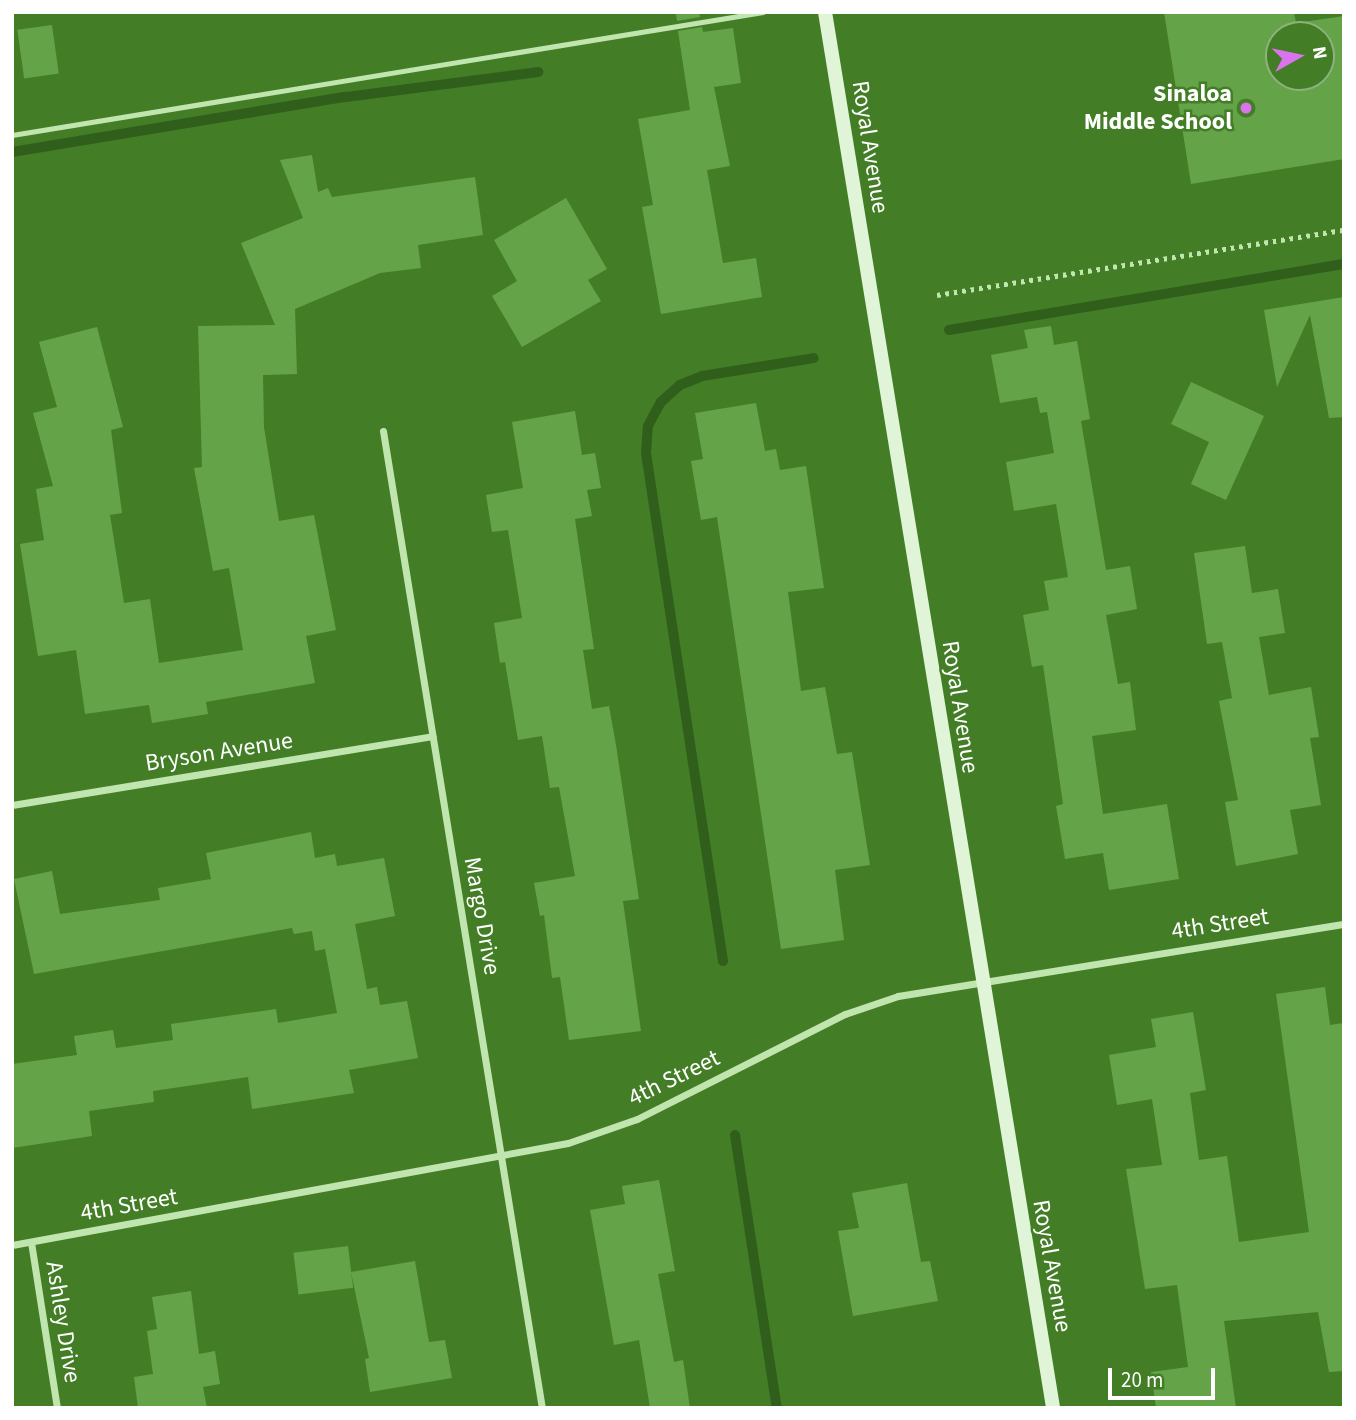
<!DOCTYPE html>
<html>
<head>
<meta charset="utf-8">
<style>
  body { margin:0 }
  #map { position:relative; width:1356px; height:1420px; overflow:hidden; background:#437e27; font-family:"Source Sans 3",sans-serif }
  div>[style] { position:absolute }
  .stream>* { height:10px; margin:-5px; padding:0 5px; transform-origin:5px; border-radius:5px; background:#305f1c }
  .building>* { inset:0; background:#65a348; transform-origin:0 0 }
  .path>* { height:4.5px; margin-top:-2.25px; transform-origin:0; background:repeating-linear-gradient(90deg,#c0e5ae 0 3.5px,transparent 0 8.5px) }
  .service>* { height:5px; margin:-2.5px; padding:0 2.5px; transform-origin:2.5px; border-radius:2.5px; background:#c0e5ae }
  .minor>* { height:7px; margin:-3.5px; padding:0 3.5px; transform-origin:3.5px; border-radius:3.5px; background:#c0e5ae }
  .secondary>* { height:14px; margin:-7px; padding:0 7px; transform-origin:7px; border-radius:7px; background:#e0f5d7 }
  .dots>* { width:19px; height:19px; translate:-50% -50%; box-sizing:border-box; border:4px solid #437e27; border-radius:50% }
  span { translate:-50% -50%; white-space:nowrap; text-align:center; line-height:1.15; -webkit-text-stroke:5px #437e27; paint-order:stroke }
  .poi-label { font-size:24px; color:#fff; font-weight:700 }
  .right { translate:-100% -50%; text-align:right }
  .street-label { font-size:24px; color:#fff }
  .frame { position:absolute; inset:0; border:14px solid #fff; pointer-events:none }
  .north { position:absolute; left:1265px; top:21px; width:70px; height:70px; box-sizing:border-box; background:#437e27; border:2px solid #8eb27d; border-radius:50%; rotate:81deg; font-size:19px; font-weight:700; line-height:28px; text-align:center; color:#fff }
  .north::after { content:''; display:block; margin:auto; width:24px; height:32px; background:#d974ed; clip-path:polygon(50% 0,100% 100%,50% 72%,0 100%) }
  .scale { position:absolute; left:1108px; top:1368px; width:107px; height:32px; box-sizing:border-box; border:4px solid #fff; border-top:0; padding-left:9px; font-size:21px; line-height:24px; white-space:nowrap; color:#fff; -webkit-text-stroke:5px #437e27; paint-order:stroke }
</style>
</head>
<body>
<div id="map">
  <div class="stream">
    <div style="left:12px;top:152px;width:338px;rotate:-9.4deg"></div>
    <div style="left:346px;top:97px;width:194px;rotate:-7.4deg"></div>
    <div style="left:949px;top:330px;width:400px;rotate:-9.5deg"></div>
    <div style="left:723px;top:961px;width:514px;rotate:-98.62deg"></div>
    <div style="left:646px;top:453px;width:27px;rotate:-86deg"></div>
    <div style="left:648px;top:426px;width:27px;rotate:-62deg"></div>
    <div style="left:661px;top:402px;width:25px;rotate:-42deg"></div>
    <div style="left:680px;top:385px;width:24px;rotate:-22deg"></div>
    <div style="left:702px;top:376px;width:113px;rotate:-9.1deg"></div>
    <div style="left:735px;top:1135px;width:276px;rotate:81.3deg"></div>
  </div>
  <div class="building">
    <div style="clip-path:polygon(699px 12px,700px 17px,677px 21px,676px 14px)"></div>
    <div style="clip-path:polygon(evenodd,1164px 12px,1294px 12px,1296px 23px,1344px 16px,1344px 159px,1191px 184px,1164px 12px,1279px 35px,1321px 35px,1321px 77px,1279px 77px,1279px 35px)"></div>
    <div style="left:52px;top:25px;width:49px;height:35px;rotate:82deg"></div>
    <div style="clip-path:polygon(702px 27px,703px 32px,733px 28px,741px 83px,714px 87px,730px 166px,707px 170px,723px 263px,756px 258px,762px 297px,661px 314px,642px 207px,653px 205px,638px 119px,690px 110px,678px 31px)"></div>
    <div style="clip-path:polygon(312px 155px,318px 192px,328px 188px,332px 197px,475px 177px,483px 235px,418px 245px,421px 268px,380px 273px,295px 309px,297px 374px,263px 375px,264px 427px,279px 521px,314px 515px,336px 630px,306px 636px,315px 683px,206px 702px,208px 714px,152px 723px,149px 705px,85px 714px,76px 650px,38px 656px,20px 544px,44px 540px,36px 489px,53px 486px,33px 413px,57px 407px,39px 342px,97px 327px,123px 427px,111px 430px,122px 513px,110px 515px,124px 603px,150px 599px,159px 663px,243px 650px,229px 568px,213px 571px,194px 468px,202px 467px,198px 326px,275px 325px,241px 243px,303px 218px,280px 160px)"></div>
    <div style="clip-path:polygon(566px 198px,607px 269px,588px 280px,601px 301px,522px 347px,492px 296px,517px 281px,494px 240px)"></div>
    <div style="clip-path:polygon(1344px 297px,1344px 417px,1329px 418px,1310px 315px,1277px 387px,1264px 310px)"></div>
    <div style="clip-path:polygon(1051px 326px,1054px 345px,1077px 341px,1090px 419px,1081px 421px,1106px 570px,1130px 566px,1137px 609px,1106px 615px,1118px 684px,1130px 682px,1136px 730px,1092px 736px,1103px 814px,1167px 804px,1179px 879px,1109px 890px,1103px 853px,1065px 859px,1056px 806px,1063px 804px,1043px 665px,1032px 667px,1023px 615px,1049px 610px,1044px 581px,1068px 577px,1056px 504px,1014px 511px,1006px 462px,1054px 453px,1047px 412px,1040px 413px,1037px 397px,1000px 403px,991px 355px,1028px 348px,1024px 330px)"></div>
    <div style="clip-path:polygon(1191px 382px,1264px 416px,1226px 500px,1191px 484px,1209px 442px,1171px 424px)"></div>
    <div style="clip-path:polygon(756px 403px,765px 451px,776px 449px,780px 470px,806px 466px,824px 588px,788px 592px,801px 691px,825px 687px,837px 754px,852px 752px,870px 865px,835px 870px,844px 940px,781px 949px,717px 517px,701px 520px,691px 461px,703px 459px,695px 413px)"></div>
    <div style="clip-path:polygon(575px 411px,582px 455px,595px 453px,601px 488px,587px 490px,592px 516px,575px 519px,594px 649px,583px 650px,592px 709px,609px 706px,616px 745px,639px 899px,623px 901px,641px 1031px,569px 1040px,560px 977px,552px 978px,544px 915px,540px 916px,534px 883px,575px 876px,559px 787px,550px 788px,542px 736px,518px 740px,505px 662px,500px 663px,494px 623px,522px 618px,508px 530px,492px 532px,486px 495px,523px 488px,512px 422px)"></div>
    <div style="clip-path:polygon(1245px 546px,1252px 593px,1278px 589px,1285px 633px,1259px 637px,1269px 695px,1311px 687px,1319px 737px,1310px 738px,1321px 805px,1290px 810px,1298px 854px,1236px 866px,1225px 802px,1238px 800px,1219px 701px,1232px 698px,1222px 642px,1207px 644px,1194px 553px)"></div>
    <div style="clip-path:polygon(311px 832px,315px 858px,335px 854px,337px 866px,384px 858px,395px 916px,355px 924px,367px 989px,377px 987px,380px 1005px,407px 1001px,418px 1058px,349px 1070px,354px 1093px,252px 1109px,248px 1077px,153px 1091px,154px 1102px,89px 1111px,92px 1136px,12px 1148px,12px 1064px,77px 1055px,74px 1036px,113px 1030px,116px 1048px,173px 1040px,171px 1024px,276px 1009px,278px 1023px,337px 1013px,325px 949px,315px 951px,312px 931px,294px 934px,292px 928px,34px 974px,14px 879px,52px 871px,60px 914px,160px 900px,158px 888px,211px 879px,206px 853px)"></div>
    <div style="clip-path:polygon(1325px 987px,1330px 1025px,1344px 1023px,1344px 1371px,1329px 1372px,1318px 1312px,1224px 1321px,1236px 1408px,1156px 1408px,1151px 1372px,1188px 1367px,1177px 1285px,1145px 1289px,1126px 1169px,1162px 1165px,1152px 1099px,1117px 1105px,1109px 1055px,1156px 1047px,1151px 1019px,1193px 1012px,1206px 1090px,1190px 1093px,1199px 1160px,1227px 1156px,1239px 1242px,1309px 1232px,1276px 994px)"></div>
    <div style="clip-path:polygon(659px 1180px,675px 1271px,658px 1274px,674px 1362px,683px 1360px,690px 1408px,650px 1408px,639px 1340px,614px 1345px,590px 1210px,625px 1204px,622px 1186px)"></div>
    <div style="clip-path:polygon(907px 1183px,921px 1262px,930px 1261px,938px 1301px,853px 1316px,838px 1231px,859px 1228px,852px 1193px)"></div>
    <div style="left:348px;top:1246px;width:42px;height:55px;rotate:83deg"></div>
    <div style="clip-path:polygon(415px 1261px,429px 1342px,445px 1340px,452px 1378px,370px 1392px,365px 1359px,369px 1358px,351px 1272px)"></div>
    <div style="clip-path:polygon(191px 1291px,199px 1354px,215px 1351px,220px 1384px,203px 1387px,207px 1408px,138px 1408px,134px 1377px,153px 1374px,147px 1331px,157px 1329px,152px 1297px)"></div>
  </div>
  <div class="path">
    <div style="left:937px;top:295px;width:412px;rotate:-9.1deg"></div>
  </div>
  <div class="service">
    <div style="left:12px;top:135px;width:761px;rotate:-9.3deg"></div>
  </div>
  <div class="minor">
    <div style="left:383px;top:431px;width:990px;rotate:80.76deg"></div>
    <div style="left:12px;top:805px;width:426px;rotate:-9.3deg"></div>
    <div style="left:31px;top:1242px;width:168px;rotate:81.1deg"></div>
    <div style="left:12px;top:1245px;width:565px;rotate:-10.4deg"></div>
    <div style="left:568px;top:1143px;width:73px;rotate:-19.2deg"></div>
    <div style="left:637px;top:1119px;width:233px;rotate:-26.8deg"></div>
    <div style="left:845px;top:1014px;width:56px;rotate:-18.8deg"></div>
    <div style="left:898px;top:996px;width:452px;rotate:-9.2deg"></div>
  </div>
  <div class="secondary">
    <div style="left:825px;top:12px;width:1414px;rotate:80.72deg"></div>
  </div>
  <div class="dots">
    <div style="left:1246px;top:108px;background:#d974ed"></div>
  </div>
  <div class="poi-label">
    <span class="right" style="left:1232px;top:108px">Sinaloa<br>Middle School</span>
  </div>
  <div class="street-label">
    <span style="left:870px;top:147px;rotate:81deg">Royal Avenue</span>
    <span style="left:960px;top:707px;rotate:81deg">Royal Avenue</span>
    <span style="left:219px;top:752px;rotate:-9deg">Bryson Avenue</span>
    <span style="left:482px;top:916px;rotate:80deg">Margo Drive</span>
    <span style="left:1220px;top:924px;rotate:-9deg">4th Street</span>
    <span style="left:674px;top:1078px;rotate:-26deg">4th Street</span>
    <span style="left:129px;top:1205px;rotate:-10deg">4th Street</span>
    <span style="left:1052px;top:1266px;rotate:80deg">Royal Avenue</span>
    <span style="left:63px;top:1322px;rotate:81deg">Ashley Drive</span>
  </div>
  <div class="frame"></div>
  <div class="north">N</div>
  <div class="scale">20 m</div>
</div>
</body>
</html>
